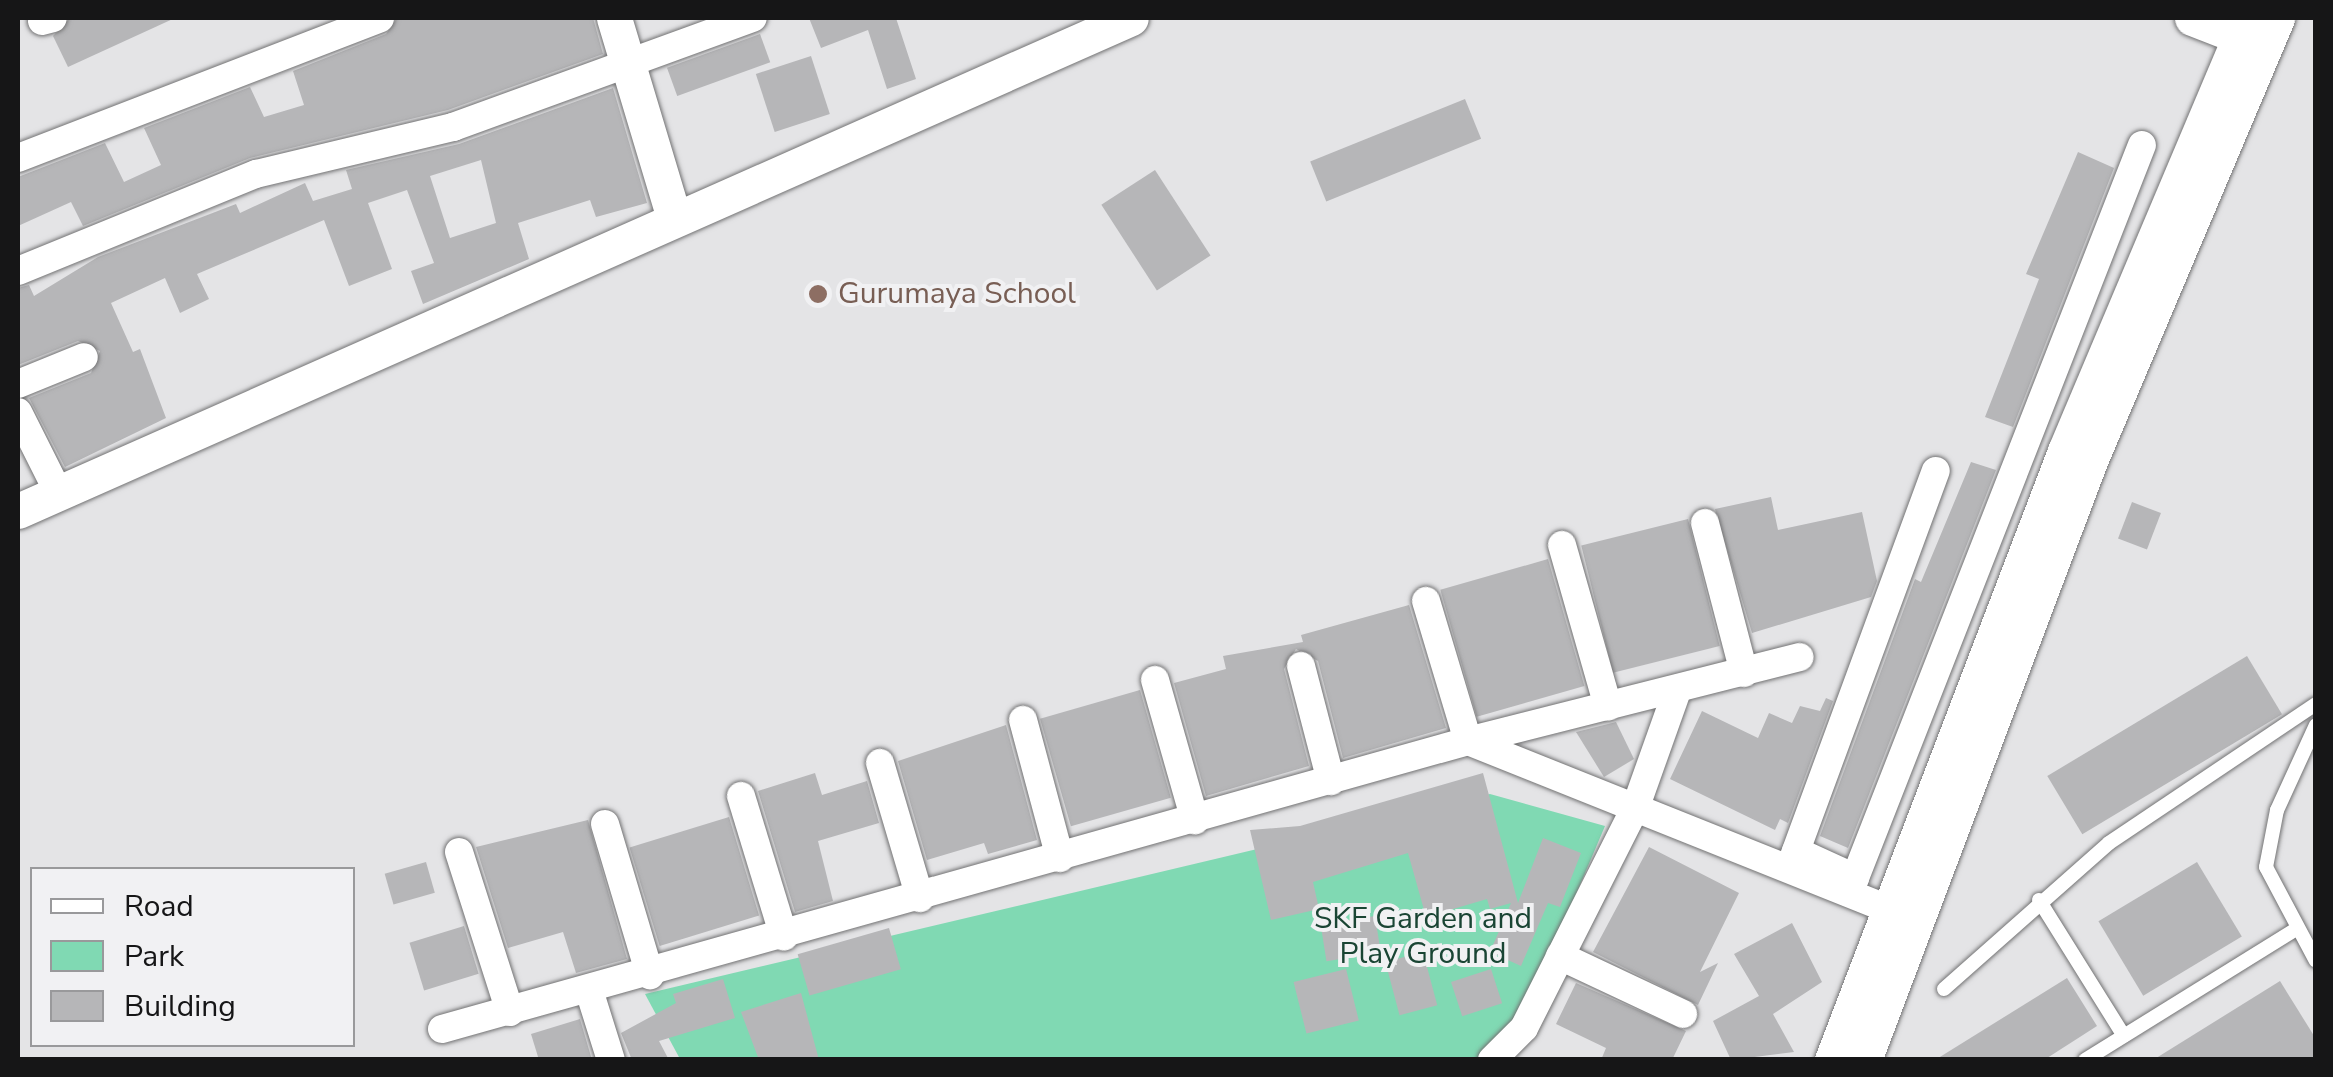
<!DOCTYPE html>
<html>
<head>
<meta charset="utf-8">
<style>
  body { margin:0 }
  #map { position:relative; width:2333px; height:1077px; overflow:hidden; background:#e4e4e6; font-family:"Nunito Sans",sans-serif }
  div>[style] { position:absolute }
  .green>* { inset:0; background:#80d9b3 }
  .building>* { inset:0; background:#b6b6b8; transform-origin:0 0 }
  .roads { filter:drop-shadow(0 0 2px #727273) drop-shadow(0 0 2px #727273) }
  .service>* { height:14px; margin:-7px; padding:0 7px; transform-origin:7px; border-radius:7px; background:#fff }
  .minor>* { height:28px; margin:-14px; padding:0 14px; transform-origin:14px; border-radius:14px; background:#fff }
  .tertiary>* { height:35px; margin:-17.5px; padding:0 17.5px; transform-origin:17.5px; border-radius:17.5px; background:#fff }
  .dots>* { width:28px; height:28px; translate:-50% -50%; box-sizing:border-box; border:5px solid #f1f1f3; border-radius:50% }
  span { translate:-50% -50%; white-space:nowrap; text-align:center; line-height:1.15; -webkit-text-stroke:8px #f1f1f3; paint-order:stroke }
  .education-label { font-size:30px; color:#785e54 }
  .left { translate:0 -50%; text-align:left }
  .park-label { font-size:30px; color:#1a4534 }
  .frame { position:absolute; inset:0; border:20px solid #161617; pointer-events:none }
  .legend { position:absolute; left:30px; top:867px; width:325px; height:180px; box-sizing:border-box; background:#f1f1f3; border:2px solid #99999b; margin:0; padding:12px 18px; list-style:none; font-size:30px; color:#161617 }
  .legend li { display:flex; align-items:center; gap:20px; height:50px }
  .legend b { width:50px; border:2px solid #99999b }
</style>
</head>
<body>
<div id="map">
  <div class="green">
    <div style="clip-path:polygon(1490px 794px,1605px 826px,1506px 1059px,680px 1059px,645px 994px)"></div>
  </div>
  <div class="building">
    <div style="clip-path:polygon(70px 18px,175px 18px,68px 67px,53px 36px)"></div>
    <div style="clip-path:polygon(397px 18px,593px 18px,603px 54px,448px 110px,250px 158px,83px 226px,71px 202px,18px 226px,18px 177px,105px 143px,124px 182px,161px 165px,144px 128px,250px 87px,264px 117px,304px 105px,293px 71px,386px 34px)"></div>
    <div style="clip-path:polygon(809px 18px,896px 18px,916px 79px,887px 89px,868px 30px,821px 48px)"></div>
    <div style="left:760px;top:34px;width:30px;height:99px;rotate:70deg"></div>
    <div style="left:811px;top:56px;width:61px;height:58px;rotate:72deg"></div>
    <div style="clip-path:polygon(evenodd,613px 88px,647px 203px,596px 217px,590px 200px,518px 223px,529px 259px,423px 304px,411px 271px,434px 263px,407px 190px,368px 203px,392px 269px,349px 286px,324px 220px,197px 274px,209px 299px,180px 313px,165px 278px,111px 303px,133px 352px,140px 349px,166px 418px,65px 467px,29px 398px,91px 373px,100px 351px,78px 341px,18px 365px,18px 288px,29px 285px,34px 296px,98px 257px,236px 204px,240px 213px,305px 183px,313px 201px,352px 189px,346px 170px,459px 144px,613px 88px,481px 160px,496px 223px,450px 238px,430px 176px,481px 160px)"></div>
    <div style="left:1465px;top:99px;width:43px;height:167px;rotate:68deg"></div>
    <div style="clip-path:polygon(2078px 152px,2114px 168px,2013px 427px,1985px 417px,2039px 279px,2026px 274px)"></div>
    <div style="left:1155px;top:170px;width:102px;height:64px;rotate:57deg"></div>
    <div style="clip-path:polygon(1971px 462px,1996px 470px,1848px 848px,1820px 836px,1915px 579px,1921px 582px)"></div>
    <div style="clip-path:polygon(1771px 497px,1778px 530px,1862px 512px,1877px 581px,1871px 597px,1752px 633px,1715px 509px)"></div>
    <div style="left:2132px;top:502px;width:31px;height:39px;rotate:21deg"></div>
    <div style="left:1688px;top:519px;width:131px;height:110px;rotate:76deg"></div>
    <div style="left:1548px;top:559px;width:132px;height:112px;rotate:74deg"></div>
    <div style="clip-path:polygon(1409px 605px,1446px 728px,1343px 758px,1318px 661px,1296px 649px,1284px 669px,1309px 766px,1206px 796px,1174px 683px,1226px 669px,1223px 656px,1303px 642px,1301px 635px)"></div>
    <div style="left:2247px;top:656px;width:68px;height:233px;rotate:59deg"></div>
    <div style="left:1140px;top:690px;width:112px;height:104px;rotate:74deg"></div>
    <div style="clip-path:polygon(1826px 698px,1833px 701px,1788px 823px,1780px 819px,1775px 830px,1670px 779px,1702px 711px,1758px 738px,1769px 713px,1792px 723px,1800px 706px,1820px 711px)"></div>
    <div style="clip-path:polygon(1616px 722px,1634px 759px,1604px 777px,1576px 732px)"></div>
    <div style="clip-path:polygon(1006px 725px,1037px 840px,988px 854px,984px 843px,927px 860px,898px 761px)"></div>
    <div style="clip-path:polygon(815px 773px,822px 795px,867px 781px,879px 823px,818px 841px,833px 901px,795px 912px,758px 791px)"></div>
    <div style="clip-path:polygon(1483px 773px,1518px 903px,1543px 838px,1581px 853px,1560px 907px,1548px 903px,1521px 966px,1490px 952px,1511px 903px,1490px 909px,1487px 899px,1426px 917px,1408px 853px,1313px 882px,1319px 909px,1271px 920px,1250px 830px,1300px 826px)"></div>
    <div style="left:729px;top:817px;width:103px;height:104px;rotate:73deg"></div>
    <div style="clip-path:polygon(588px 820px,627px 959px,576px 973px,563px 932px,508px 948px,476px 847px)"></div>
    <div style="clip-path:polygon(1649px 847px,1739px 893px,1700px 972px,1718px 963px,1698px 1005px,1593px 952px)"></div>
    <div style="left:426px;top:862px;width:32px;height:43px;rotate:74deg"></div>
    <div style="left:2197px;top:862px;width:87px;height:115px;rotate:59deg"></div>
    <div style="left:1375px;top:916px;width:37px;height:55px;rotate:81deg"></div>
    <div style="clip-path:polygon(1792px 923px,1822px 982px,1773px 1014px,1794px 1052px,1731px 1060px,1713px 1021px,1759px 996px,1734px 954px)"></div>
    <div style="left:464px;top:926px;width:50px;height:57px;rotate:73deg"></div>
    <div style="left:889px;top:928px;width:43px;height:95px;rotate:74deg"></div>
    <div style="left:1423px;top:952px;width:55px;height:39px;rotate:75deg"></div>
    <div style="left:1346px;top:969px;width:53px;height:54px;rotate:76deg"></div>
    <div style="left:1491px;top:969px;width:36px;height:42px;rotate:72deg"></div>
    <div style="clip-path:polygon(2067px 978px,2097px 1026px,2044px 1060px,1935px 1060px)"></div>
    <div style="clip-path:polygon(723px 979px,735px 1018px,659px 1041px,669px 1060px,632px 1060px,621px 1033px,676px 1003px,673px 994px)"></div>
    <div style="clip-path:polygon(2280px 981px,2316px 1039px,2316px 1060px,2153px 1060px)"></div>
    <div style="clip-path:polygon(1576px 983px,1686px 1031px,1672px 1060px,1601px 1060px,1606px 1048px,1556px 1024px)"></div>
    <div style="clip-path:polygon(801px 993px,819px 1060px,759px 1060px,741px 1012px)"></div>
    <div style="clip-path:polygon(580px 1019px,592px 1060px,539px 1060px,531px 1034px)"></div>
  </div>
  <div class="roads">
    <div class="service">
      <div style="left:2316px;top:725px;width:94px;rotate:114.6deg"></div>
      <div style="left:2277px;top:810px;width:58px;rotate:100.9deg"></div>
      <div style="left:2266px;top:867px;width:106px;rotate:62deg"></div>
      <div style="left:2039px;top:900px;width:160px;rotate:58deg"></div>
      <div style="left:1944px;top:989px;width:220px;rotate:-41.5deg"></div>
      <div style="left:2109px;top:843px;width:249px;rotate:-33.9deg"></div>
      <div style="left:2085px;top:1060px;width:247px;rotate:-31.8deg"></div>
    </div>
    <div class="minor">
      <div style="left:42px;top:21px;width:11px;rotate:-15deg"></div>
      <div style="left:18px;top:158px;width:388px;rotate:-21.1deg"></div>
      <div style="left:18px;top:271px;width:257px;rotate:-22.2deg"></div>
      <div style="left:256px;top:174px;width:203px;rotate:-13.4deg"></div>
      <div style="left:453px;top:127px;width:319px;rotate:-20deg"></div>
      <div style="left:18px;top:384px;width:71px;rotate:-22.2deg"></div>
      <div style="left:18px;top:412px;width:89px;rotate:63.4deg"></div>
      <div style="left:1705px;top:523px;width:155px;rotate:75.4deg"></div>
      <div style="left:1562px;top:545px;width:168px;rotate:74.1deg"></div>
      <div style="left:1426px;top:601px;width:146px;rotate:73.3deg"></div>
      <div style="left:1468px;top:741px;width:474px;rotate:21.8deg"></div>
      <div style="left:1301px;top:666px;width:119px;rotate:75.4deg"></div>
      <div style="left:1155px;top:680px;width:146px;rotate:74.1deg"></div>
      <div style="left:1023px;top:720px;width:143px;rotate:75deg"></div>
      <div style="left:880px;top:763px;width:141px;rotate:73.5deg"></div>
      <div style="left:741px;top:796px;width:147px;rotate:73deg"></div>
      <div style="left:605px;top:824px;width:158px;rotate:73.4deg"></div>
      <div style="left:1796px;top:851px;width:65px;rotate:24.6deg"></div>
      <div style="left:1855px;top:878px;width:787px;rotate:-68.62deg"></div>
      <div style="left:459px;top:852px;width:168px;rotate:72.3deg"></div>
      <div style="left:1790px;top:867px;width:422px;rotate:-69.8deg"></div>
      <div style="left:1560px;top:956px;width:136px;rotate:25.2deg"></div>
      <div style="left:589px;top:990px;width:73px;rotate:72.6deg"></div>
      <div style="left:442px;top:1029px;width:1066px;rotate:-15.68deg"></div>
      <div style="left:1468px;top:741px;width:342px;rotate:-14.2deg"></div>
      <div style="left:1492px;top:1060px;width:45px;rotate:-45deg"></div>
      <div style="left:1524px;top:1028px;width:249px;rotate:-63.2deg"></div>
      <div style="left:1636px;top:806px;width:122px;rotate:-70.4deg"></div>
    </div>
    <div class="tertiary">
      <div style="left:614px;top:18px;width:209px;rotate:73.3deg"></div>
      <div style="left:2192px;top:18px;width:72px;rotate:21.2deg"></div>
      <div style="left:18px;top:511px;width:1217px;rotate:-23.89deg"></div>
      <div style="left:1832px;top:1060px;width:652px;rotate:-69.06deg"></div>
      <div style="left:2065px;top:451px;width:470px;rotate:-67.1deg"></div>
      <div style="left:1864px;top:1060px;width:640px;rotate:-69.33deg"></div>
      <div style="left:2090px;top:461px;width:481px;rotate:-67.1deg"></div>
    </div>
  </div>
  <div class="dots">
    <div style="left:818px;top:294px;background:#8d6e63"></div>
  </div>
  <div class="education-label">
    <span class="left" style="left:838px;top:294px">Gurumaya School</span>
  </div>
  <div class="park-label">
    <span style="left:1423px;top:936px">SKF Garden and<br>Play Ground</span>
  </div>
  <div class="frame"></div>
  <ul class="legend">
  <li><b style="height:12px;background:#fff"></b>Road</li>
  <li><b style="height:28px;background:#80d9b3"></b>Park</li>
  <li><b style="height:28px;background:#b6b6b8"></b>Building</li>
  </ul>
</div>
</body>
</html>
